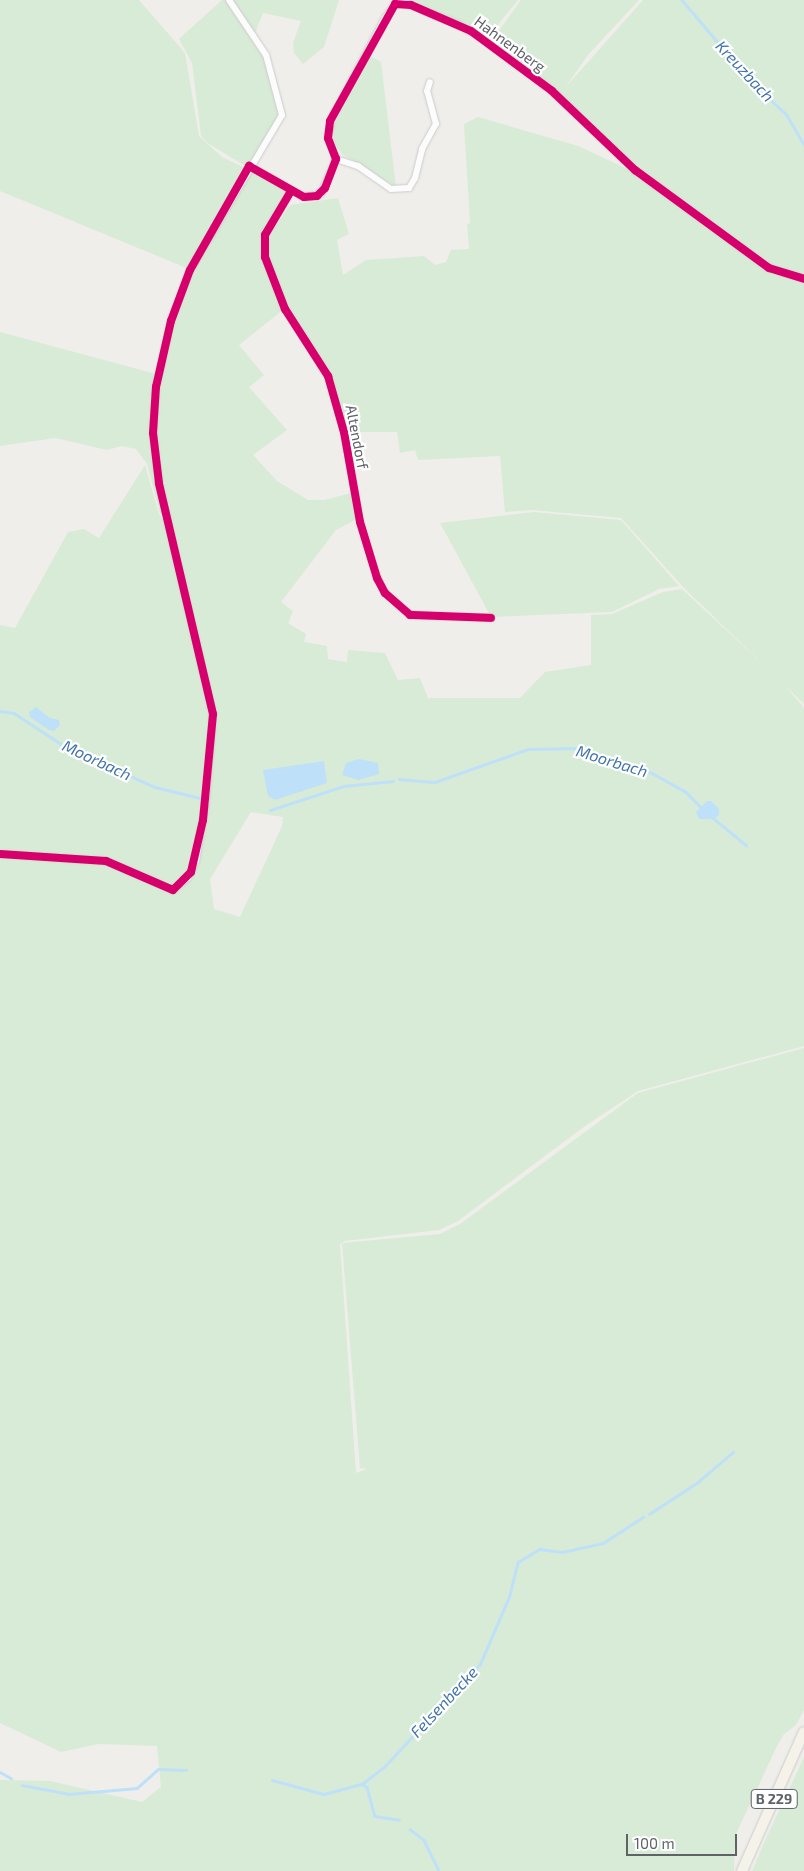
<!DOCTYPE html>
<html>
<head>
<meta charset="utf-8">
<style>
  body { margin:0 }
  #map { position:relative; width:804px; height:1871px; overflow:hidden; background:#efeeea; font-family:"Exo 2",sans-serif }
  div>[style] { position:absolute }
  .green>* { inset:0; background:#d8ebd6 }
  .water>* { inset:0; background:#bfe0f9 }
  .stream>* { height:2.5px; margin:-1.25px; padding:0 1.25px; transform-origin:1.25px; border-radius:1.25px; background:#bfe0f9 }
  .roads { filter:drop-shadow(0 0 1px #cbcccc) drop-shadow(0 0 1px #cbcccc) }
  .minor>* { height:6px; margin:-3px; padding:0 3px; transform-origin:3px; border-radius:3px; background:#fdfcfc }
  .primary>* { height:10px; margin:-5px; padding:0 5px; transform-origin:5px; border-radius:5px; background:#f4f2e9 }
  .cycleway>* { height:8px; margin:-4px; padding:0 4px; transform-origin:4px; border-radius:4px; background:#d6006c }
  span { translate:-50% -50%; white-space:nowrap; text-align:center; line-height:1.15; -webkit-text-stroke:4.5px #fff; paint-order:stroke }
  .shield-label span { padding:1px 4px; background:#fff; border:1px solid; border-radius:4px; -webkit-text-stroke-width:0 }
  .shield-label { font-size:14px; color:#5f6368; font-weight:700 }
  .street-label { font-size:15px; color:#5f6368 }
  .water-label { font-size:16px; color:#4174aa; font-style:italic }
  .scale { position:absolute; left:626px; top:1834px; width:111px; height:22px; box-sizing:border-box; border:2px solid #5f6368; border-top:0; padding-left:6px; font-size:15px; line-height:18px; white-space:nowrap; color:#5f6368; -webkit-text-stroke:4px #fff; paint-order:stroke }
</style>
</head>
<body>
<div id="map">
  <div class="green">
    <div style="clip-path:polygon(0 0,139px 0,185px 53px,199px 136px,222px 157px,247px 169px,189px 269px,0 191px)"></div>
    <div style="clip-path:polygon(222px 0,227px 0,260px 46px,280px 105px,277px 124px,247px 167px,209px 144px,201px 136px,192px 63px,179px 39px)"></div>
    <div style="clip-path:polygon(230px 0,339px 0,324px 47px,303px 64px,294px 53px,293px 43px,301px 21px,263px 13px,255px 33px)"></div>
    <div style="clip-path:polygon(411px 0,518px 0,488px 37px)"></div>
    <div style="clip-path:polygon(521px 0,639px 0,588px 55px,565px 88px,643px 0,804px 0,804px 276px,771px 264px,639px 168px,560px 93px,492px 40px)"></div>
    <div style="clip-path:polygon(370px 56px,381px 62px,396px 187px,342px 154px,334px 142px,333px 127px)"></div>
    <div style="clip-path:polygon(478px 117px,578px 146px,630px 170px,767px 270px,804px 282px,804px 704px,685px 589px,621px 518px,532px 510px,505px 512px,500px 456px,418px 460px,415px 450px,400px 453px,397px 432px,346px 432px,330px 375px,286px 306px,265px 250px,270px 234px,290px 205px,338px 198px,349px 234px,337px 240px,343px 275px,366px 260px,424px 256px,435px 265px,446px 262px,451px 250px,469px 249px,467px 224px,470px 223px,464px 124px)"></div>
    <div style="clip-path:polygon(evenodd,250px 168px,290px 192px,262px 246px,283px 310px,239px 345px,264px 375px,249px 387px,287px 430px,253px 455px,277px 481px,308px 500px,324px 500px,351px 493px,357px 519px,336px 530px,281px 602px,293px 611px,288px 623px,306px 634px,304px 642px,327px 646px,328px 659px,347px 662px,348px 650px,385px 653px,398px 680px,420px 678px,428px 698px,520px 698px,545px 672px,591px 665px,591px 615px,612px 614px,663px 592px,682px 589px,782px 682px,804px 708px,804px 1046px,638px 1091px,585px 1126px,458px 1221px,439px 1230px,344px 1241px,340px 1244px,356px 1473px,367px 1469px,360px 1468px,342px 1243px,440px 1234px,460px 1224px,638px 1093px,804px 1048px,804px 1710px,796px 1725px,784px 1734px,777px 1746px,735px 1836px,734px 1871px,0 1871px,0 1780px,50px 1781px,142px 1802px,161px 1787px,157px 1746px,98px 1744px,61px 1752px,0 1723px,0 855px,106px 864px,174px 892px,194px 875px,206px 830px,216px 715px,160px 482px,154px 433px,158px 386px,172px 321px,191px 270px,250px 168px,251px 812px,283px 817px,282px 826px,240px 917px,214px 909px,210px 879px,251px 812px)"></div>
    <div style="clip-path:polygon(0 332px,156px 374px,152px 433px,165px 518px,160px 513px,147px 464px,136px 449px,122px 446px,107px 450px,55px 438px,0 446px)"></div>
    <div style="clip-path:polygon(145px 465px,159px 514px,168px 527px,211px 716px,204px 800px,195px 854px,187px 873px,174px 885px,98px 857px,0 852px,0 625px,15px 628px,68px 532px,84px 529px,99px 538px)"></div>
    <div style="clip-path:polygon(534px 512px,621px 520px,679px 586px,659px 589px,612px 612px,491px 617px,440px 523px)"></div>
    <div style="clip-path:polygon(804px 1757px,804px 1871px,752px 1871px,764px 1843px)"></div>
  </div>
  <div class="water">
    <div style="clip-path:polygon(36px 707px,50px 718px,59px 720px,60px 725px,54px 731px,49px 730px,30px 717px,29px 712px)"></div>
    <div style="clip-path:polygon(359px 759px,378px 763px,379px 774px,358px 780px,342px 775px,346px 763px)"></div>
    <div style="clip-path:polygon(324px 761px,327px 783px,275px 800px,268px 796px,263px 770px)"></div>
    <div style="clip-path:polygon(707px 801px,711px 801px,719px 809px,719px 815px,714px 819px,699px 819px,696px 812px)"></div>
  </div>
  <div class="stream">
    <div style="left:682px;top:0;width:106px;rotate:49.6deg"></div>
    <div style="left:751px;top:81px;width:50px;rotate:43.4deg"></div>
    <div style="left:787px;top:115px;width:34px;rotate:60deg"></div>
    <div style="left:0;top:711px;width:14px;rotate:8deg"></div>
    <div style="left:14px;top:713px;width:62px;rotate:33.2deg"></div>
    <div style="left:66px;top:747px;width:98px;rotate:24.2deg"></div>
    <div style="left:155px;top:787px;width:46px;rotate:13.7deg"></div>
    <div style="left:399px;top:779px;width:36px;rotate:5deg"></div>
    <div style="left:435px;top:782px;width:99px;rotate:-19.5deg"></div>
    <div style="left:528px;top:749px;width:52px;rotate:-1.1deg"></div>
    <div style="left:580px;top:748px;width:76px;rotate:19.1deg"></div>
    <div style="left:652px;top:773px;width:39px;rotate:29deg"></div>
    <div style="left:686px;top:792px;width:24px;rotate:45deg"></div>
    <div style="left:270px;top:810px;width:78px;rotate:-18deg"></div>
    <div style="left:344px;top:786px;width:49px;rotate:-5.8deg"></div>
    <div style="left:713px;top:818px;width:43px;rotate:39.3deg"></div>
    <div style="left:649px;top:1514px;width:59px;rotate:-33.1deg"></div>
    <div style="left:698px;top:1482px;width:46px;rotate:-40.6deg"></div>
    <div style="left:0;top:1772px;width:13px;rotate:29deg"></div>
    <div style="left:272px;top:1780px;width:54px;rotate:15.1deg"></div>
    <div style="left:324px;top:1794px;width:39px;rotate:-15deg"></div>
    <div style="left:362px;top:1784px;width:28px;rotate:-38deg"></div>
    <div style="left:384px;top:1767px;width:141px;rotate:-47deg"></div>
    <div style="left:480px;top:1664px;width:73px;rotate:-66.6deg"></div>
    <div style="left:509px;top:1597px;width:36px;rotate:-76deg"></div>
    <div style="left:518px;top:1562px;width:26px;rotate:-31deg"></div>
    <div style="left:540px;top:1549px;width:22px;rotate:8deg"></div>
    <div style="left:562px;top:1552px;width:42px;rotate:-12.4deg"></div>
    <div style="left:603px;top:1543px;width:48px;rotate:-33deg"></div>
    <div style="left:362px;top:1784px;width:6px;rotate:31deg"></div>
    <div style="left:367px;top:1787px;width:30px;rotate:75deg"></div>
    <div style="left:375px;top:1816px;width:24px;rotate:9deg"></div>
    <div style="left:22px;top:1785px;width:48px;rotate:10.8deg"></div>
    <div style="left:69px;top:1794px;width:68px;rotate:-5deg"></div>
    <div style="left:137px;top:1788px;width:28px;rotate:-42deg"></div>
    <div style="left:158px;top:1769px;width:28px;rotate:2deg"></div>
    <div style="left:410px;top:1829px;width:18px;rotate:38deg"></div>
    <div style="left:424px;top:1840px;width:34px;rotate:64deg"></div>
  </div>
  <div class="roads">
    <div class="minor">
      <div style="left:336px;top:159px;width:23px;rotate:18deg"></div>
      <div style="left:358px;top:166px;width:40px;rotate:34.9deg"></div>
      <div style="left:391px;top:189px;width:18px;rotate:-3deg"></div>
      <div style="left:409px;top:188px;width:12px;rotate:-59deg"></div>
      <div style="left:415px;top:178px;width:30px;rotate:-76deg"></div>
      <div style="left:422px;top:149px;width:29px;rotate:-61deg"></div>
      <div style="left:436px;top:124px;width:34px;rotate:-105deg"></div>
      <div style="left:427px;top:91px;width:9px;rotate:-72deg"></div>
      <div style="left:249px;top:166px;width:63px;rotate:29.4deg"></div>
      <div style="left:304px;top:197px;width:17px;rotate:-10deg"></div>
      <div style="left:321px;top:194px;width:38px;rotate:-67deg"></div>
      <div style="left:336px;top:159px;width:22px;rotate:-111deg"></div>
      <div style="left:328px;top:138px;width:20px;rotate:-79deg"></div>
      <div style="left:332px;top:118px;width:113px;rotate:-62.1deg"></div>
      <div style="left:385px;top:18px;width:17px;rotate:-54deg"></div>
      <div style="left:395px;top:4px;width:8px;rotate:-14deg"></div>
      <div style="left:403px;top:2px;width:61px;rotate:22.3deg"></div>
      <div style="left:459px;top:25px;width:28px;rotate:30deg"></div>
      <div style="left:483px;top:39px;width:86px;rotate:37deg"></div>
      <div style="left:552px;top:91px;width:115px;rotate:43.6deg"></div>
      <div style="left:635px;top:170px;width:166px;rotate:36.2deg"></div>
      <div style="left:769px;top:268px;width:37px;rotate:17deg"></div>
      <div style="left:291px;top:191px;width:51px;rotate:120.6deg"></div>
      <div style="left:265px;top:235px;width:22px;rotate:90deg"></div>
      <div style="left:265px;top:257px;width:56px;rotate:69deg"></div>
      <div style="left:285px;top:309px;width:80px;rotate:57.3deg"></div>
      <div style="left:328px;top:376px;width:58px;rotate:74.1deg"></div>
      <div style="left:344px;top:432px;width:91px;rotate:79.9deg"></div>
      <div style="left:360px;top:522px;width:59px;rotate:73.1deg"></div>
      <div style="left:377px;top:578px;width:17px;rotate:62deg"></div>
      <div style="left:385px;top:593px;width:33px;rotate:41deg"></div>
      <div style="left:410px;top:615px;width:81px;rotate:2.1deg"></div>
      <div style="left:0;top:854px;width:106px;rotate:3.8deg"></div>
      <div style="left:106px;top:861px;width:73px;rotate:23.4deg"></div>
      <div style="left:173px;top:890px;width:19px;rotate:-39deg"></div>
      <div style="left:188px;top:878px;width:19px;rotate:-65deg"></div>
      <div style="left:196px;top:861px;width:61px;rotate:-80.5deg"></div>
      <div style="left:206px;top:801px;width:87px;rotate:-85.4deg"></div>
      <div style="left:213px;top:714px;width:237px;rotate:-103.2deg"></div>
      <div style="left:159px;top:483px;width:50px;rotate:-96.8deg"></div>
      <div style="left:153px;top:433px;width:46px;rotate:-86.3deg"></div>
      <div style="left:156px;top:387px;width:68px;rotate:-77.2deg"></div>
      <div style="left:171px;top:321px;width:54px;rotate:-69.6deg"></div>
      <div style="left:190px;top:270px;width:180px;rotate:-59.3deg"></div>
      <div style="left:282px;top:115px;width:62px;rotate:-104.9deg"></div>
      <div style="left:266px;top:55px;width:66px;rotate:-123.9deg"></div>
    </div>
    <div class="primary">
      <div style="left:742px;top:1871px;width:152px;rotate:-66deg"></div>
    </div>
  </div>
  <div class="cycleway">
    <div style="left:291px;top:191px;width:51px;rotate:120.6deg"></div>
    <div style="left:265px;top:235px;width:22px;rotate:90deg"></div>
    <div style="left:265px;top:257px;width:56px;rotate:69deg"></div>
    <div style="left:285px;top:309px;width:80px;rotate:57.3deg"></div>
    <div style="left:328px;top:376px;width:58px;rotate:74.1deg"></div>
    <div style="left:344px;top:432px;width:91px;rotate:79.9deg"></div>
    <div style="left:360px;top:522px;width:59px;rotate:73.1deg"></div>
    <div style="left:377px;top:578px;width:17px;rotate:62deg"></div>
    <div style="left:385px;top:593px;width:33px;rotate:41deg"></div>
    <div style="left:410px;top:615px;width:81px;rotate:2.1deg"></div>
    <div style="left:0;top:854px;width:106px;rotate:3.8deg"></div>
    <div style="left:106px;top:861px;width:73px;rotate:23.4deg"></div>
    <div style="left:173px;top:890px;width:25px;rotate:-45deg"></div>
    <div style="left:191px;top:872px;width:53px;rotate:-77deg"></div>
    <div style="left:203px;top:820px;width:106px;rotate:-84.6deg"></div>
    <div style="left:213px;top:714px;width:237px;rotate:-103.2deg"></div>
    <div style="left:159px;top:483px;width:50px;rotate:-96.8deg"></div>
    <div style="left:153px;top:433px;width:46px;rotate:-86.3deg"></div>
    <div style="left:156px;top:387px;width:68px;rotate:-77.2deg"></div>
    <div style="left:171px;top:321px;width:54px;rotate:-69.6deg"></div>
    <div style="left:190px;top:270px;width:120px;rotate:-60.4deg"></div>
    <div style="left:249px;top:166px;width:63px;rotate:29.4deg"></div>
    <div style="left:304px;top:197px;width:13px;rotate:-4deg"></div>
    <div style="left:317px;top:196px;width:11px;rotate:-45deg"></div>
    <div style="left:325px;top:188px;width:31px;rotate:-69deg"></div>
    <div style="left:336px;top:159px;width:22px;rotate:-111deg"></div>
    <div style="left:328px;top:138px;width:17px;rotate:-83deg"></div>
    <div style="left:330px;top:121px;width:134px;rotate:-60.9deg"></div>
    <div style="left:395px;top:4px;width:16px;rotate:4deg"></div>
    <div style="left:411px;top:5px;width:65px;rotate:23.4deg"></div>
    <div style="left:471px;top:31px;width:101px;rotate:36.5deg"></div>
    <div style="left:552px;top:91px;width:115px;rotate:43.6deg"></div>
    <div style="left:635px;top:170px;width:166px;rotate:36.2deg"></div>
    <div style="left:769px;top:268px;width:37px;rotate:17deg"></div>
  </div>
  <div class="shield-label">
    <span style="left:774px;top:1799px">B 229</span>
  </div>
  <div class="street-label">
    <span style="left:510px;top:44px;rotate:36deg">Hahnenberg</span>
    <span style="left:357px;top:437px;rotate:79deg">Altendorf</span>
  </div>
  <div class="water-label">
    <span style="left:745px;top:71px;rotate:47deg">Kreuzbach</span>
    <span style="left:97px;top:760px;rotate:25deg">Moorbach</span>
    <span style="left:612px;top:761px;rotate:17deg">Moorbach</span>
    <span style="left:444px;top:1702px;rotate:-47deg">Felsenbecke</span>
  </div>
  <div class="scale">100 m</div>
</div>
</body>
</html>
